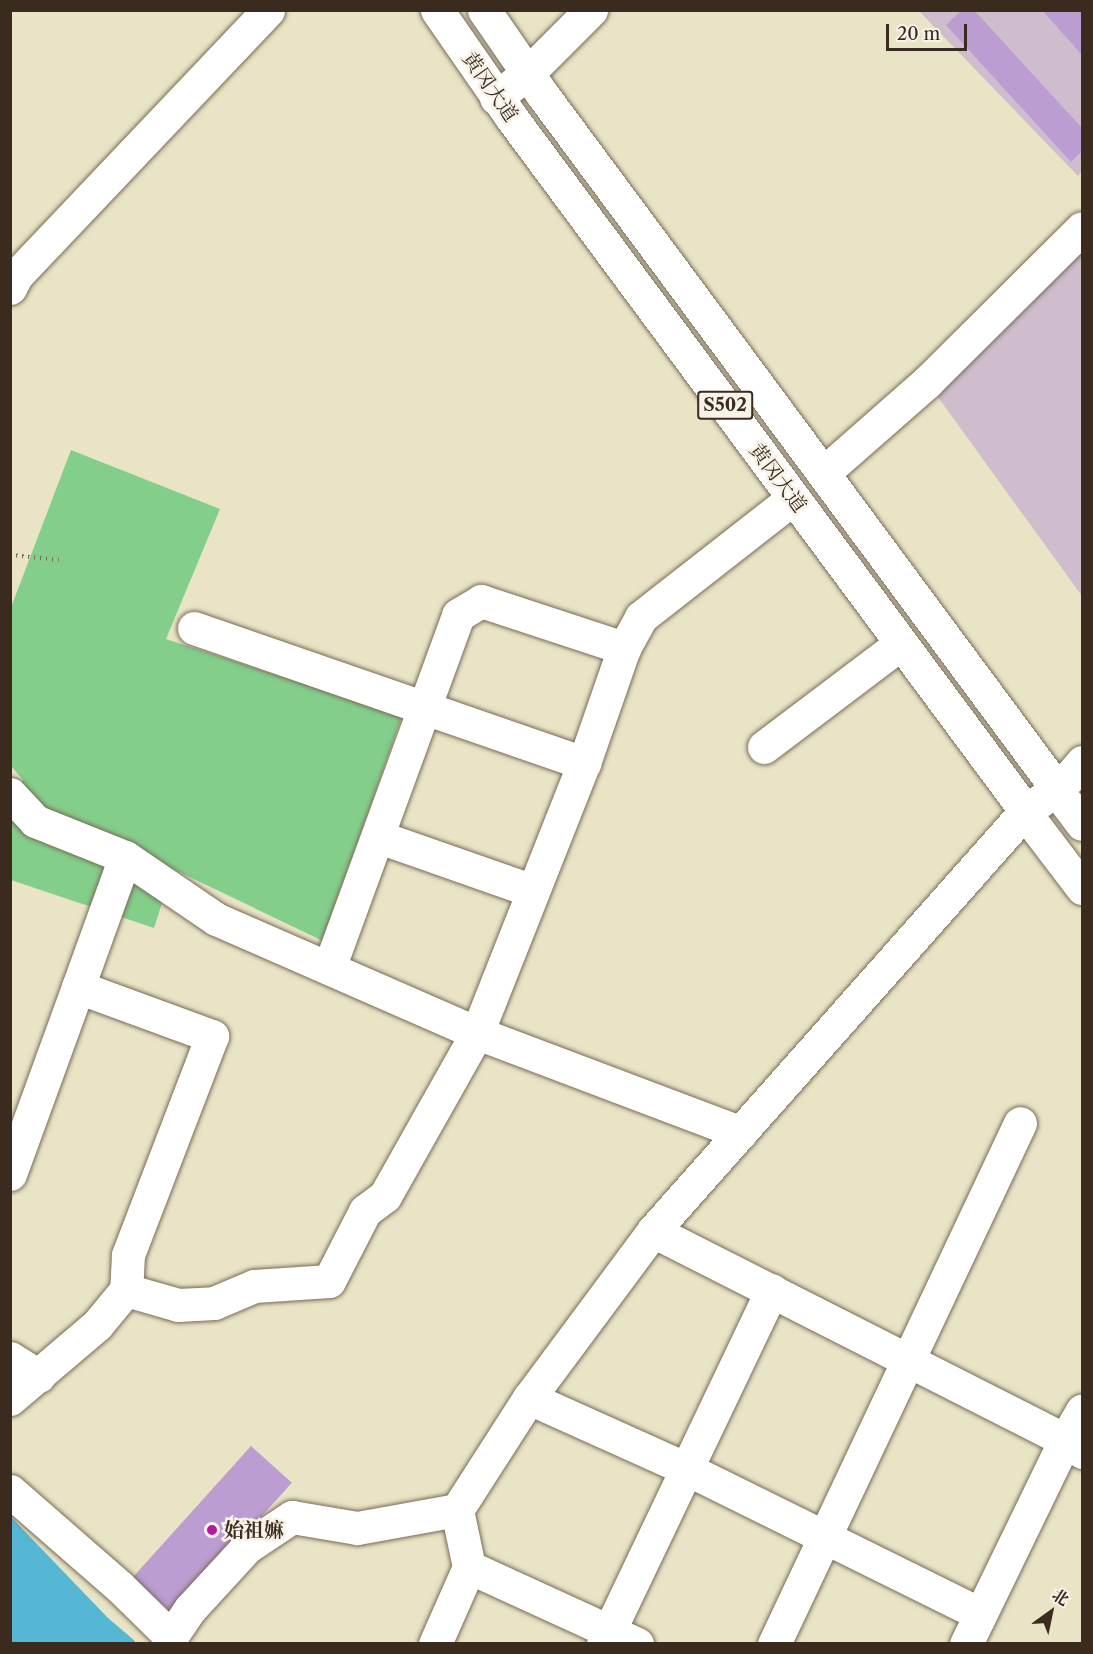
<!DOCTYPE html>
<html>
<head>
<meta charset="utf-8">
<style>
  body { margin:0 }
  #map { position:relative; width:1093px; height:1654px; overflow:hidden; background:#e9e4c5; font-family:"Libre Caslon Text","Noto Serif SC",serif }
  div>[style] { position:absolute }
  .industrial>* { inset:0; background:#cfbdce }
  .green>* { inset:0; background:#84ce8b }
  .water>* { inset:0; background:#56b7d5 }
  .building>* { inset:0; background:#bb9dd2; transform-origin:0 0 }
  .path>* { height:4px; margin-top:-2px; transform-origin:0; background:repeating-linear-gradient(90deg,#786b58 0 1.5px,transparent 0 6px) }
  .roads { filter:drop-shadow(0 0 2px #786b58) drop-shadow(0 0 2px #786b58) }
  .minor>* { height:33px; margin:-16.5px; padding:0 16.5px; transform-origin:16.5px; border-radius:16.5px; background:#fff }
  .major>* { height:33px; margin:-16.5px; padding:0 16.5px; transform-origin:16.5px; border-radius:16.5px; background:#fff }
  .dots>* { width:16px; height:16px; translate:-50% -50%; box-sizing:border-box; border:3px solid #f7f3e8; border-radius:50% }
  span { translate:-50% -50%; white-space:nowrap; text-align:center; line-height:1.15; -webkit-text-stroke:5px #f7f3e8; paint-order:stroke }
  .shield-label span { padding:2px 4px; background:#f7f3e8; border:2px solid; border-radius:4px; -webkit-text-stroke-width:0 }
  .shield-label { font-size:18px; color:#3b2a1e; font-weight:700 }
  .street-label { font-size:20px; color:#3b2a1e }
  .poi-label { font-size:20px; color:#3b2a1e; font-weight:700 }
  .left { translate:0 -50%; text-align:left }
  .frame { position:absolute; inset:0; border:12px solid #3b2a1e; pointer-events:none }
  .north { position:absolute; left:1021px; top:1582px; width:60px; height:60px; -webkit-text-stroke:4px #f7f3e8; paint-order:stroke; rotate:33deg; font-size:16px; font-weight:700; line-height:24px; text-align:center; color:#3b2a1e }
  .north::after { content:''; display:block; margin:auto; width:21px; height:27px; background:#3b2a1e; clip-path:polygon(50% 0,100% 100%,50% 72%,0 100%) }
  .scale { position:absolute; left:886px; top:24px; width:81px; height:27px; box-sizing:border-box; border:3px solid #3b2a1e; border-top:0; padding-left:8px; font-size:18px; line-height:21px; white-space:nowrap; color:#3b2a1e; -webkit-text-stroke:4px #f7f3e8; paint-order:stroke }
</style>
</head>
<body>
<div id="map">
  <div class="industrial">
    <div style="clip-path:polygon(919px 11px,1082px 11px,1082px 171px,1078px 176px)"></div>
    <div style="clip-path:polygon(1082px 228px,1082px 596px,927px 382px)"></div>
  </div>
  <div class="green">
    <div style="clip-path:polygon(71px 450px,220px 509px,166px 639px,402px 716px,323px 941px,173px 869px,154px 928px,11px 880px,11px 799px,23px 780px,11px 766px,10px 610px)"></div>
  </div>
  <div class="water">
    <div style="clip-path:polygon(11px 1517px,108px 1618px,135px 1641px,133px 1643px,11px 1643px)"></div>
  </div>
  <div class="building">
    <div style="clip-path:polygon(962px 10px,974px 10px,1082px 128px,1082px 151px,1071px 162px,946px 25px)"></div>
    <div style="clip-path:polygon(1042px 10px,1082px 10px,1082px 55px)"></div>
    <div style="left:251px;top:1446px;width:55px;height:177px;rotate:42deg"></div>
  </div>
  <div class="path">
    <div style="left:10px;top:555px;width:49px;rotate:5.8deg"></div>
  </div>
  <div class="roads">
    <div class="minor">
      <div style="left:496px;top:98px;width:45px;rotate:-38.7deg"></div>
      <div style="left:531px;top:70px;width:85px;rotate:-45deg"></div>
      <div style="left:10px;top:288px;width:13px;rotate:-63deg"></div>
      <div style="left:16px;top:276px;width:366px;rotate:-46.5deg"></div>
      <div style="left:828px;top:469px;width:132px;rotate:-41.3deg"></div>
      <div style="left:927px;top:382px;width:218px;rotate:-44.8deg"></div>
      <div style="left:194px;top:628px;width:413px;rotate:19.1deg"></div>
      <div style="left:764px;top:747px;width:164px;rotate:-37.1deg"></div>
      <div style="left:10px;top:794px;width:37px;rotate:47deg"></div>
      <div style="left:35px;top:821px;width:97px;rotate:21.8deg"></div>
      <div style="left:125px;top:857px;width:110px;rotate:34.3deg"></div>
      <div style="left:216px;top:919px;width:285px;rotate:23.6deg"></div>
      <div style="left:477px;top:1033px;width:282px;rotate:20.7deg"></div>
      <div style="left:379px;top:837px;width:163px;rotate:19.3deg"></div>
      <div style="left:125px;top:857px;width:138px;rotate:109.9deg"></div>
      <div style="left:78px;top:987px;width:143px;rotate:20.1deg"></div>
      <div style="left:212px;top:1036px;width:235px;rotate:111deg"></div>
      <div style="left:128px;top:1255px;width:35px;rotate:93deg"></div>
      <div style="left:329px;top:968px;width:376px;rotate:-69.9deg"></div>
      <div style="left:458px;top:615px;width:27px;rotate:-31deg"></div>
      <div style="left:481px;top:601px;width:151px;rotate:18.2deg"></div>
      <div style="left:10px;top:1174px;width:199px;rotate:-70deg"></div>
      <div style="left:653px;top:1231px;width:462px;rotate:26.9deg"></div>
      <div style="left:1065px;top:1440px;width:21px;rotate:35deg"></div>
      <div style="left:10px;top:1358px;width:34px;rotate:32deg"></div>
      <div style="left:529px;top:1398px;width:173px;rotate:24.2deg"></div>
      <div style="left:687px;top:1469px;width:327px;rotate:26.3deg"></div>
      <div style="left:10px;top:1399px;width:114px;rotate:-40.4deg"></div>
      <div style="left:97px;top:1325px;width:45px;rotate:-50.4deg"></div>
      <div style="left:126px;top:1290px;width:54px;rotate:16.1deg"></div>
      <div style="left:178px;top:1305px;width:36px;rotate:-3deg"></div>
      <div style="left:214px;top:1303px;width:43px;rotate:-23deg"></div>
      <div style="left:254px;top:1286px;width:75px;rotate:-3.8deg"></div>
      <div style="left:329px;top:1281px;width:79px;rotate:-62.8deg"></div>
      <div style="left:365px;top:1211px;width:25px;rotate:-37deg"></div>
      <div style="left:385px;top:1196px;width:187px;rotate:-60.6deg"></div>
      <div style="left:477px;top:1033px;width:290px;rotate:-68.4deg"></div>
      <div style="left:584px;top:763px;width:122px;rotate:-70.8deg"></div>
      <div style="left:624px;top:648px;width:35px;rotate:-61deg"></div>
      <div style="left:641px;top:617px;width:187px;rotate:-38deg"></div>
      <div style="left:10px;top:1491px;width:146px;rotate:41.1deg"></div>
      <div style="left:120px;top:1587px;width:71px;rotate:44.4deg"></div>
      <div style="left:171px;top:1637px;width:34px;rotate:-56deg"></div>
      <div style="left:190px;top:1609px;width:84px;rotate:-47.4deg"></div>
      <div style="left:247px;top:1547px;width:54px;rotate:-33.7deg"></div>
      <div style="left:292px;top:1517px;width:66px;rotate:9.6deg"></div>
      <div style="left:357px;top:1528px;width:102px;rotate:-10.2deg"></div>
      <div style="left:457px;top:1510px;width:133px;rotate:-57.3deg"></div>
      <div style="left:529px;top:1398px;width:208px;rotate:-53.4deg"></div>
      <div style="left:653px;top:1231px;width:557px;rotate:-48.42deg"></div>
      <div style="left:469px;top:1567px;width:185px;rotate:24.6deg"></div>
      <div style="left:435px;top:1644px;width:84px;rotate:-66.2deg"></div>
      <div style="left:469px;top:1567px;width:58px;rotate:-101.9deg"></div>
      <div style="left:603px;top:1644px;width:392px;rotate:-64.5deg"></div>
      <div style="left:774px;top:1644px;width:576px;rotate:-64.72deg"></div>
      <div style="left:966px;top:1644px;width:227px;rotate:-64.1deg"></div>
      <div style="left:1065px;top:1440px;width:34px;rotate:-60deg"></div>
    </div>
    <div class="major">
      <div style="left:437px;top:10px;width:130px;rotate:55.3deg"></div>
      <div style="left:511px;top:117px;width:848px;rotate:53.44deg"></div>
      <div style="left:484px;top:10px;width:102px;rotate:55.4deg"></div>
      <div style="left:542px;top:94px;width:860px;rotate:53.46deg"></div>
      <div style="left:1064px;top:800px;width:30px;rotate:53deg"></div>
      <div style="left:1040px;top:801px;width:30px;rotate:-37deg"></div>
      <div style="left:1064px;top:783px;width:28px;rotate:-49deg"></div>
      <div style="left:1035px;top:826px;width:78px;rotate:52.8deg"></div>
    </div>
  </div>
  <div class="dots">
    <div style="left:212px;top:1530px;background:#b5179e"></div>
  </div>
  <div class="shield-label">
    <span style="left:725px;top:405px">S502</span>
  </div>
  <div class="street-label">
    <span style="left:490px;top:87px;rotate:55deg">黄冈大道</span>
    <span style="left:778px;top:478px;rotate:53deg">黄冈大道</span>
  </div>
  <div class="poi-label">
    <span class="left" style="left:224px;top:1530px">始祖嫲</span>
  </div>
  <div class="frame"></div>
  <div class="north">北</div>
  <div class="scale">20 m</div>
</div>
</body>
</html>
